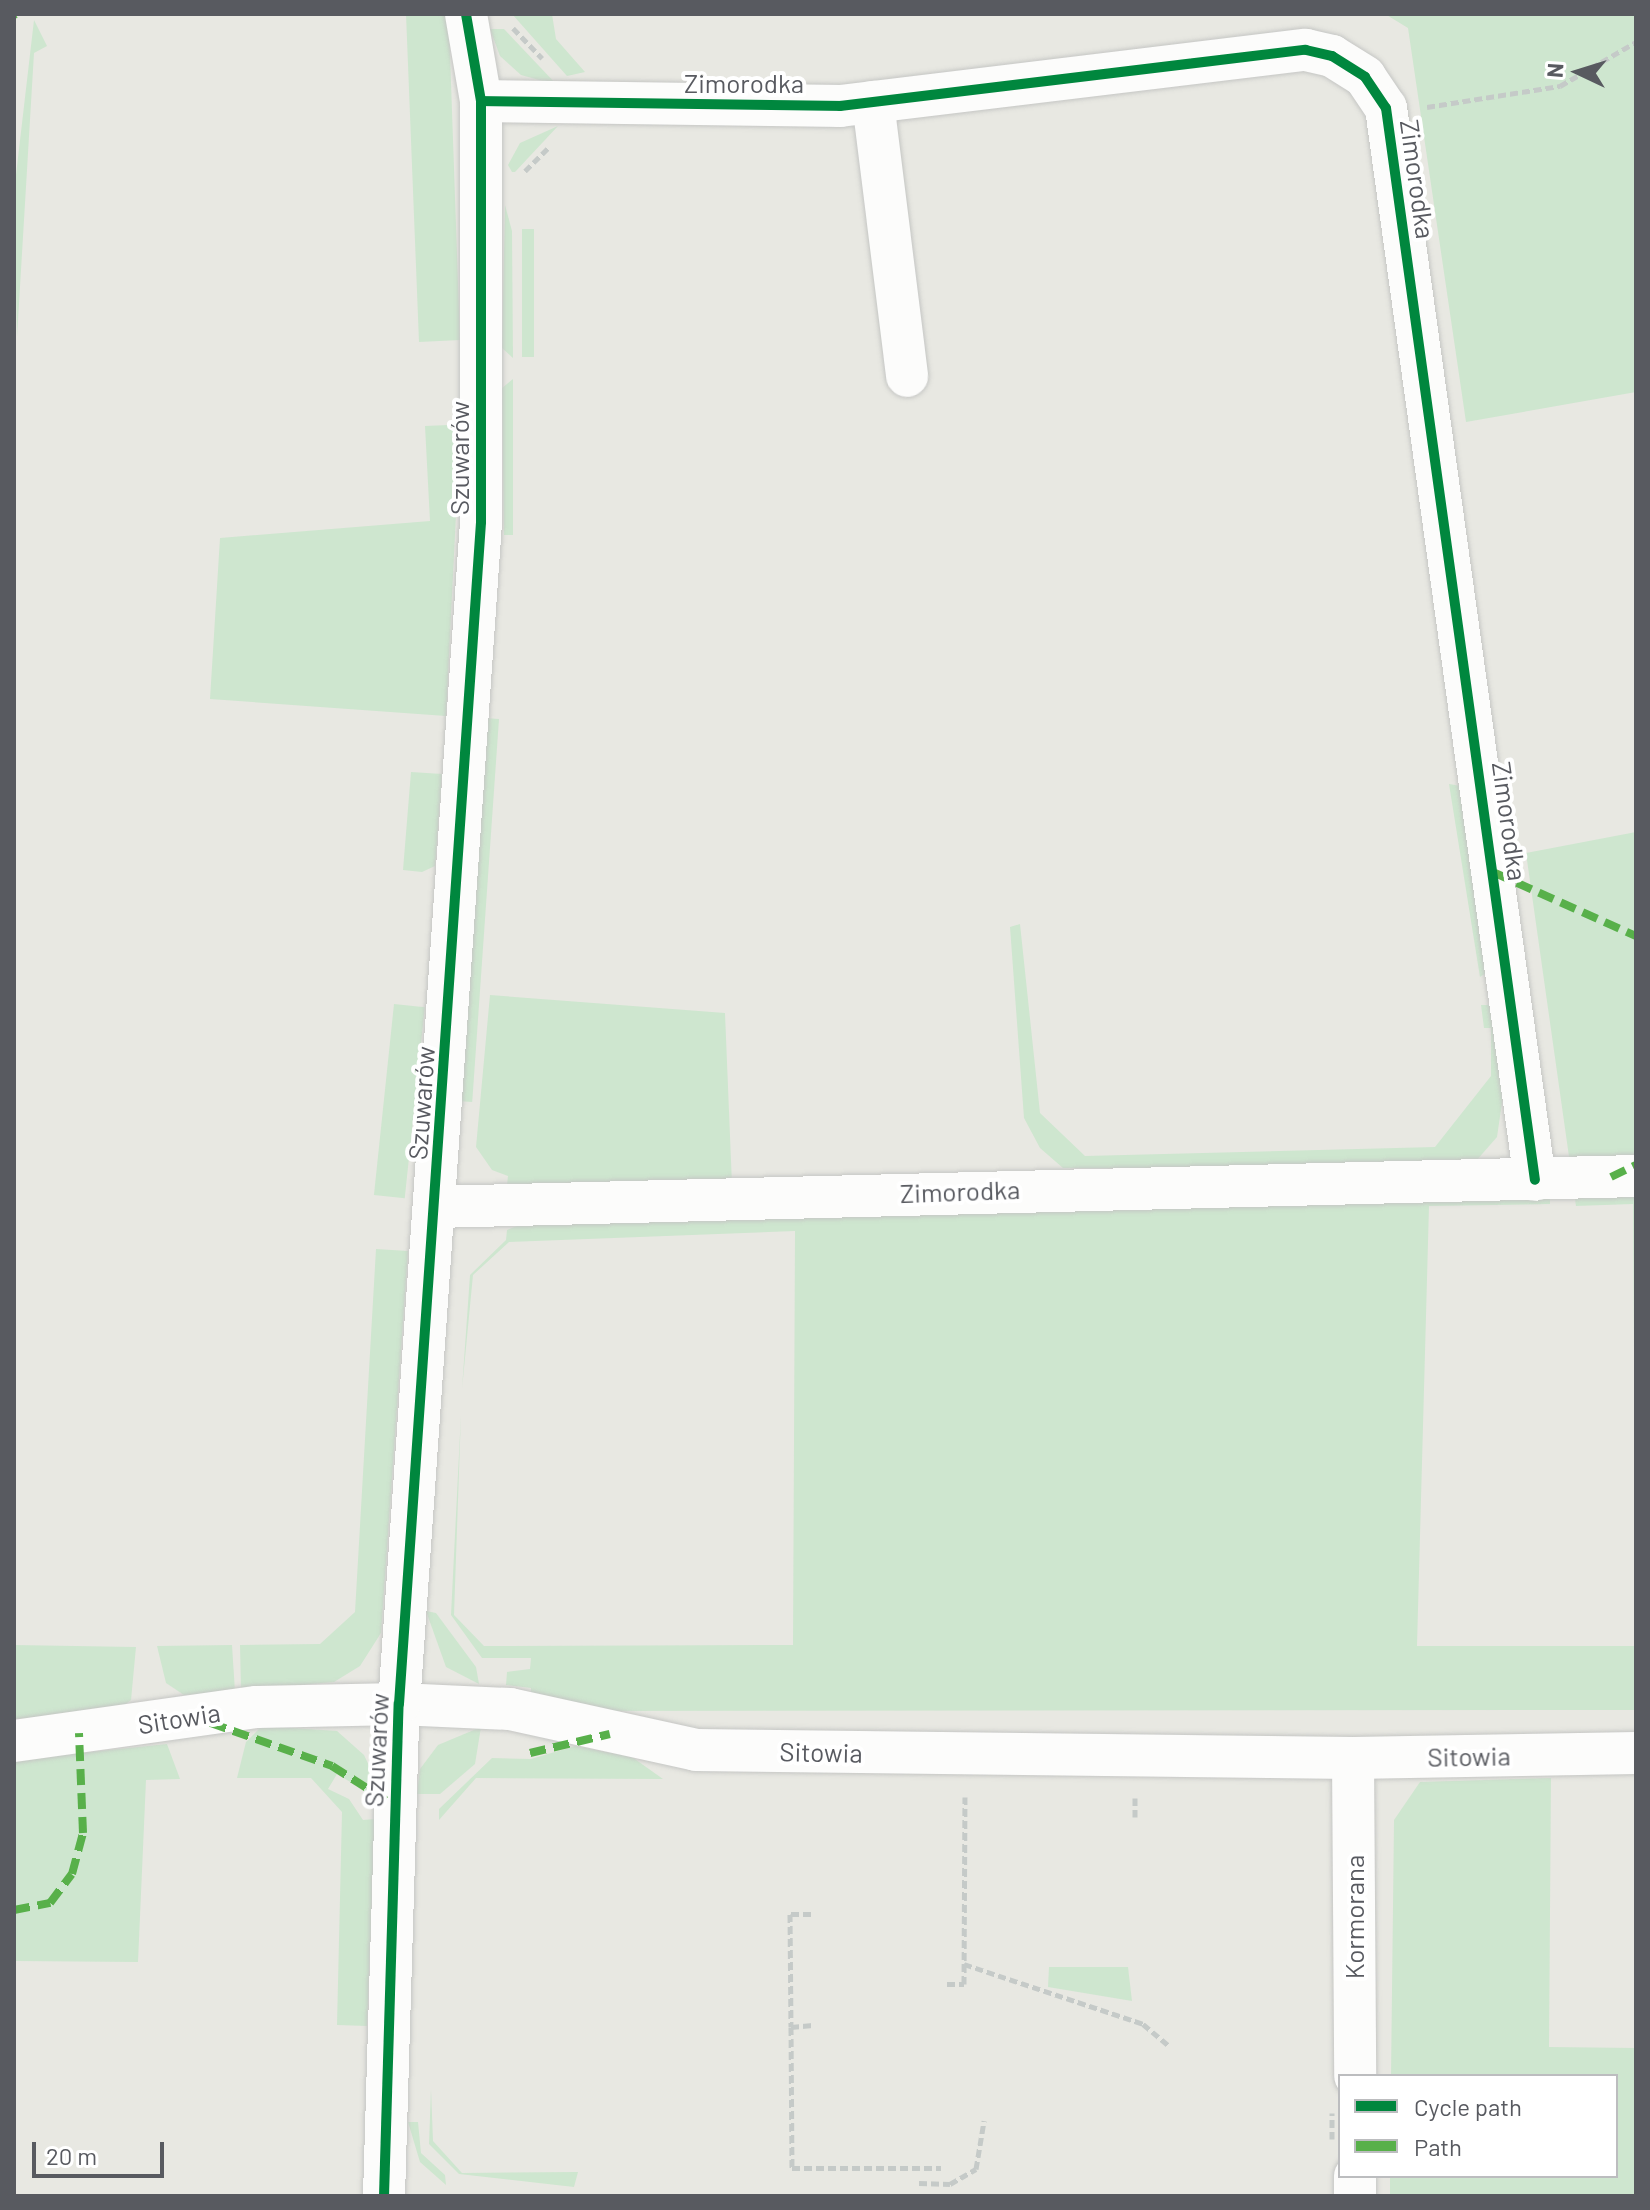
<!DOCTYPE html>
<html>
<head>
<meta charset="utf-8">
<style>
  body { margin:0 }
  #map { position:relative; width:1650px; height:2210px; overflow:hidden; background:#e8e8e2; font-family:Barlow,sans-serif }
  div>[style] { position:absolute }
  .green>* { inset:0; background:#cee6cf; transform-origin:0 0 }
  .path>* { height:5px; margin-top:-2.5px; transform-origin:0; background:repeating-linear-gradient(90deg,#c5cac8 0 8px,transparent 0 12px) }
  .roads { filter:drop-shadow(0 0 2px #c5c6c4) drop-shadow(0 0 2px #c5c6c4) }
  .minor>* { height:42px; margin:-21px; padding:0 21px; transform-origin:21px; border-radius:21px; background:#fcfcfb }
  .quiet>* { height:8px; margin-top:-4px; transform-origin:0; background:repeating-linear-gradient(90deg,#58b04a 0 16px,transparent 0 24px) }
  .cycleway>* { height:10px; margin:-5px; padding:0 5px; transform-origin:5px; border-radius:5px; background:#00873e }
  span { translate:-50% -50%; white-space:nowrap; text-align:center; line-height:1.15; -webkit-text-stroke:8px #fff; paint-order:stroke }
  .street-label { font-size:26px; color:#585a60 }
  .frame { position:absolute; inset:0; border:16px solid #585a60; pointer-events:none }
  .legend { position:absolute; left:1338px; top:2074px; width:280px; height:104px; box-sizing:border-box; background:#fff; border:2px solid #bcbdbf; margin:0; padding:10px 14px; list-style:none; font-size:24px; color:#585a60 }
  .legend li { display:flex; align-items:center; gap:16px; height:40px }
  .legend b { width:40px; border:2px solid #bcbdbf }
  .north { position:absolute; left:1538px; top:32px; width:80px; height:80px; -webkit-text-stroke:6px #fff; paint-order:stroke; rotate:274deg; font-size:22px; font-weight:700; line-height:32px; text-align:center; color:#585a60 }
  .north::after { content:''; display:block; margin:auto; width:28px; height:36px; background:#585a60; clip-path:polygon(50% 0,100% 100%,50% 72%,0 100%) }
  .scale { position:absolute; left:32px; top:2142px; width:132px; height:36px; box-sizing:border-box; border:4px solid #585a60; border-top:0; padding-left:10px; font-size:24px; line-height:28px; white-space:nowrap; color:#585a60; -webkit-text-stroke:6px #fff; paint-order:stroke }
</style>
</head>
<body>
<div id="map">
  <div class="green">
    <div style="clip-path:polygon(406px 14px,447px 14px,449px 25px,460px 340px,419px 342px)"></div>
    <div style="clip-path:polygon(512px 14px,552px 14px,556px 39px,585px 72px,567px 76px)"></div>
    <div style="clip-path:polygon(1385px 14px,1636px 14px,1636px 392px,1466px 422px,1408px 28px)"></div>
    <div style="clip-path:polygon(34px 20px,47px 46px,34px 53px,17px 337px,14px 192px)"></div>
    <div style="clip-path:polygon(490px 29px,504px 29px,557px 85px,521px 75px,500px 56px)"></div>
    <div style="clip-path:polygon(558px 126px,515px 172px,512px 172px,508px 165px,520px 143px)"></div>
    <div style="clip-path:polygon(505px 205px,512px 231px,513px 358px,502px 348px)"></div>
    <div style="left:522px;top:229px;width:12px;height:128px"></div>
    <div style="clip-path:polygon(513px 379px,513px 535px,504px 535px,502px 388px)"></div>
    <div style="clip-path:polygon(448px 425px,460px 434px,446px 716px,210px 699px,220px 538px,430px 521px,425px 426px)"></div>
    <div style="left:499px;top:719px;width:384px;height:15px;rotate:94deg"></div>
    <div style="clip-path:polygon(411px 772px,442px 774px,435px 866px,422px 872px,403px 870px)"></div>
    <div style="clip-path:polygon(1449px 784px,1467px 787px,1486px 973px,1480px 977px)"></div>
    <div style="clip-path:polygon(1636px 832px,1636px 1710px,556px 1711px,531px 1696px,531px 1688px,506px 1685px,507px 1672px,530px 1669px,531px 1658px,482px 1658px,451px 1615px,461px 1414px,454px 1615px,484px 1646px,793px 1645px,795px 1231px,509px 1242px,473px 1275px,462px 1389px,470px 1275px,506px 1240px,507px 1230px,522px 1224px,1550px 1197px,1550px 1204px,1429px 1206px,1417px 1646px,1636px 1646px,1633px 1204px,1576px 1206px,1526px 853px)"></div>
    <div style="clip-path:polygon(1020px 924px,1040px 1113px,1085px 1156px,1435px 1147px,1491px 1076px,1491px 1028px,1484px 1028px,1481px 1005px,1492px 1005px,1504px 1089px,1497px 1137px,1469px 1169px,1063px 1168px,1040px 1148px,1024px 1118px,1010px 927px)"></div>
    <div style="clip-path:polygon(490px 995px,725px 1013px,732px 1185px,507px 1185px,508px 1176px,492px 1170px,476px 1147px)"></div>
    <div style="left:394px;top:1004px;width:31px;height:192px;rotate:6deg"></div>
    <div style="clip-path:polygon(376px 1249px,408px 1251px,381px 1633px,360px 1666px,334px 1682px,241px 1690px,240px 1645px,320px 1644px,355px 1612px)"></div>
    <div style="clip-path:polygon(426px 1611px,436px 1613px,476px 1667px,479px 1684px,446px 1667px)"></div>
    <div style="clip-path:polygon(14px 1645px,136px 1647px,131px 1700px,115px 1712px,14px 1719px)"></div>
    <div style="clip-path:polygon(232px 1645px,235px 1692px,184px 1695px,166px 1683px,157px 1646px)"></div>
    <div style="clip-path:polygon(262px 1726px,337px 1731px,364px 1755px,373px 1774px,375px 1797px,337px 1774px,328px 1789px,349px 1799px,363px 1820px,375px 1819px,367px 2026px,337px 2025px,342px 1812px,311px 1778px,237px 1778px,246px 1742px)"></div>
    <div style="clip-path:polygon(481px 1727px,475px 1764px,440px 1794px,417px 1794px,420px 1769px,438px 1745px)"></div>
    <div style="clip-path:polygon(167px 1744px,180px 1779px,146px 1780px,138px 1962px,14px 1961px,14px 1760px)"></div>
    <div style="clip-path:polygon(575px 1746px,632px 1757px,663px 1779px,476px 1778px,439px 1820px,439px 1809px,492px 1758px,531px 1759px)"></div>
    <div style="clip-path:polygon(1551px 1778px,1549px 2047px,1636px 2048px,1636px 2196px,1390px 2196px,1390px 2176px,1616px 2176px,1616px 2076px,1391px 2076px,1394px 1820px,1420px 1782px)"></div>
    <div style="clip-path:polygon(1049px 1967px,1128px 1967px,1132px 2001px,1048px 1987px)"></div>
    <div style="clip-path:polygon(431px 2089px,433px 2141px,462px 2173px,578px 2172px,574px 2187px,459px 2174px,429px 2144px)"></div>
    <div style="clip-path:polygon(408px 2122px,418px 2122px,421px 2153px,445px 2175px,446px 2185px,420px 2162px)"></div>
  </div>
  <div class="path">
    <div style="left:513px;top:28px;width:42px;rotate:46deg"></div>
    <div style="left:1427px;top:107px;width:135px;rotate:-9deg"></div>
    <div style="left:1560px;top:86px;width:88px;rotate:-30.1deg"></div>
    <div style="left:525px;top:171px;width:34px;rotate:-45deg"></div>
    <div style="left:1135px;top:1798px;width:19px;rotate:90deg"></div>
    <div style="left:811px;top:1914px;width:21px;rotate:180deg"></div>
    <div style="left:790px;top:1914px;width:113px;rotate:89.5deg"></div>
    <div style="left:791px;top:2027px;width:22px;rotate:-5deg"></div>
    <div style="left:964px;top:1964px;width:189px;rotate:18.5deg"></div>
    <div style="left:1143px;top:2024px;width:35px;rotate:40deg"></div>
    <div style="left:947px;top:1984px;width:17px"></div>
    <div style="left:964px;top:1984px;width:187px;rotate:-89.7deg"></div>
    <div style="left:791px;top:2027px;width:141px;rotate:89.6deg"></div>
    <div style="left:792px;top:2168px;width:149px"></div>
    <div style="left:1332px;top:2139px;width:26px;rotate:-90deg"></div>
    <div style="left:919px;top:2183px;width:31px;rotate:2deg"></div>
    <div style="left:950px;top:2184px;width:30px;rotate:-30deg"></div>
    <div style="left:976px;top:2169px;width:49px;rotate:-80.5deg"></div>
  </div>
  <div class="roads">
    <div class="minor">
      <div style="left:481px;top:101px;width:359px;rotate:0.8deg"></div>
      <div style="left:840px;top:106px;width:469px;rotate:-6.9deg"></div>
      <div style="left:1306px;top:50px;width:27px;rotate:13deg"></div>
      <div style="left:1332px;top:56px;width:39px;rotate:32deg"></div>
      <div style="left:1365px;top:77px;width:37px;rotate:56deg"></div>
      <div style="left:1386px;top:108px;width:1082px;rotate:82.09deg"></div>
      <div style="left:873px;top:102px;width:276px;rotate:82.9deg"></div>
      <div style="left:436px;top:1207px;width:1200px;rotate:-1.48deg"></div>
      <div style="left:14px;top:1741px;width:245px;rotate:-8deg"></div>
      <div style="left:257px;top:1707px;width:142px;rotate:-1.2deg"></div>
      <div style="left:399px;top:1704px;width:111px;rotate:2.6deg"></div>
      <div style="left:510px;top:1709px;width:190px;rotate:12.4deg"></div>
      <div style="left:696px;top:1750px;width:657px;rotate:0.7deg"></div>
      <div style="left:1353px;top:1758px;width:283px;rotate:-1deg"></div>
      <div style="left:1353px;top:1758px;width:318px;rotate:89.6deg"></div>
      <div style="left:1355px;top:2176px;width:20px;rotate:90deg"></div>
      <div style="left:384px;top:2196px;width:492px;rotate:-88.3deg"></div>
      <div style="left:399px;top:1704px;width:1185px;rotate:-86.03deg"></div>
      <div style="left:481px;top:522px;width:421px;rotate:-90deg"></div>
      <div style="left:481px;top:101px;width:88px;rotate:-99.8deg"></div>
    </div>
  </div>
  <div class="quiet">
    <div style="left:14px;top:15px;width:2px;rotate:-27deg"></div>
    <div style="left:1495px;top:873px;width:154px;rotate:24.1deg"></div>
    <div style="left:1611px;top:1177px;width:28px;rotate:-26deg"></div>
    <div style="left:188px;top:1715px;width:153px;rotate:19.5deg"></div>
    <div style="left:332px;top:1766px;width:75px;rotate:32.4deg"></div>
    <div style="left:530px;top:1753px;width:82px;rotate:-13.4deg"></div>
    <div style="left:14px;top:1910px;width:37px;rotate:-11deg"></div>
    <div style="left:50px;top:1903px;width:36px;rotate:-53deg"></div>
    <div style="left:72px;top:1874px;width:42px;rotate:-75deg"></div>
    <div style="left:83px;top:1833px;width:100px;rotate:-92.3deg"></div>
  </div>
  <div class="cycleway">
    <div style="left:481px;top:101px;width:359px;rotate:0.8deg"></div>
    <div style="left:840px;top:106px;width:469px;rotate:-6.9deg"></div>
    <div style="left:1306px;top:50px;width:27px;rotate:13deg"></div>
    <div style="left:1332px;top:56px;width:39px;rotate:32deg"></div>
    <div style="left:1365px;top:77px;width:37px;rotate:56deg"></div>
    <div style="left:1386px;top:108px;width:1082px;rotate:82.09deg"></div>
    <div style="left:384px;top:2196px;width:492px;rotate:-88.3deg"></div>
    <div style="left:399px;top:1704px;width:1185px;rotate:-86.03deg"></div>
    <div style="left:481px;top:522px;width:421px;rotate:-90deg"></div>
    <div style="left:481px;top:101px;width:88px;rotate:-99.8deg"></div>
  </div>
  <div class="street-label">
    <span style="left:744px;top:83px">Zimorodka</span>
    <span style="left:1418px;top:179px;rotate:82deg">Zimorodka</span>
    <span style="left:459px;top:458px;rotate:-90deg">Szuwarów</span>
    <span style="left:1510px;top:821px;rotate:82deg">Zimorodka</span>
    <span style="left:421px;top:1103px;rotate:-86deg">Szuwarów</span>
    <span style="left:960px;top:1191px;rotate:-2deg">Zimorodka</span>
    <span style="left:179px;top:1718px;rotate:-9deg">Sitowia</span>
    <span style="left:376px;top:1750px;rotate:-87deg">Szuwarów</span>
    <span style="left:821px;top:1752px;rotate:1deg">Sitowia</span>
    <span style="left:1469px;top:1756px;rotate:-1deg">Sitowia</span>
    <span style="left:1354px;top:1917px;rotate:-90deg">Kormorana</span>
  </div>
  <div class="frame"></div>
  <ul class="legend">
  <li><b style="height:10px;background:#00873e"></b>Cycle path</li>
  <li><b style="height:10px;background:#58b04a"></b>Path</li>
  </ul>
  <div class="north">N</div>
  <div class="scale">20 m</div>
</div>
</body>
</html>
